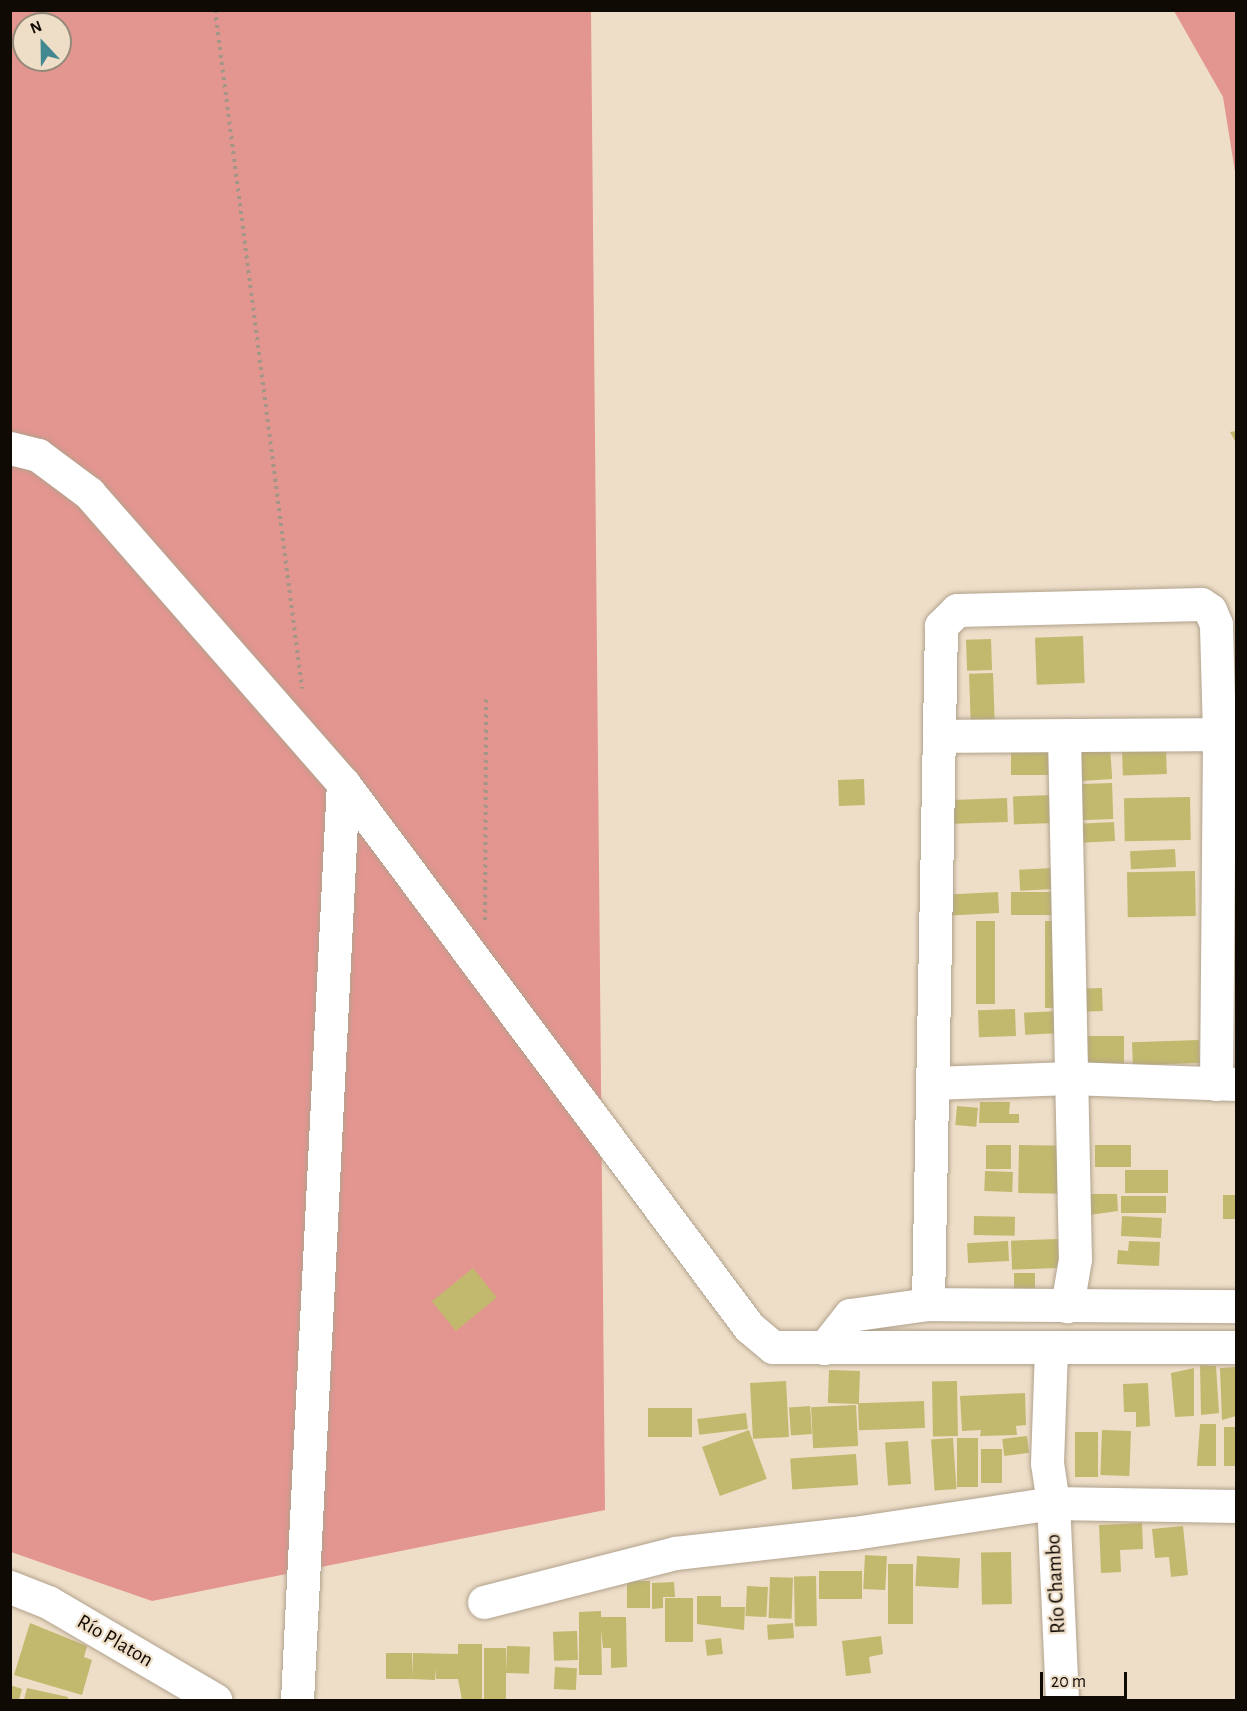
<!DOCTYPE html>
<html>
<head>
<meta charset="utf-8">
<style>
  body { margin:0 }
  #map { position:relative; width:1247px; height:1711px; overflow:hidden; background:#eedec8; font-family:"Alegreya Sans",sans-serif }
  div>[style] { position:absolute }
  .forest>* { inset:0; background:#e39590 }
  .building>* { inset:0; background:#c2b86e; transform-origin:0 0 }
  .path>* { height:4px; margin-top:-2px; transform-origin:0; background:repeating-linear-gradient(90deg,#a39686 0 3px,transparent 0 7.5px) }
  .roads { filter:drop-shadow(0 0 2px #b1a28d) drop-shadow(0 0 2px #b1a28d) }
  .minor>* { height:33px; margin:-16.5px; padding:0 16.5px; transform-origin:16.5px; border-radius:16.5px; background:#fff }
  span { translate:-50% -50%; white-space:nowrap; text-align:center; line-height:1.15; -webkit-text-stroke:4.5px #eedec8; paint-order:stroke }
  .street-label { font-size:21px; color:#100a04 }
  .frame { position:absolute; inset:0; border:12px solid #100a04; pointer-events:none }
  .north { position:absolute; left:12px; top:12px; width:60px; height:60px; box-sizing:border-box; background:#eedec8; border:2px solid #95897a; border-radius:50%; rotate:338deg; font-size:16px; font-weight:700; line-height:24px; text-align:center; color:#100a04 }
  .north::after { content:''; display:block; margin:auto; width:21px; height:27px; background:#418891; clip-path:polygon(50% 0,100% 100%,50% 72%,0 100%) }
  .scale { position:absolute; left:1040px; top:1672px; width:87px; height:27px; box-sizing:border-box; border:3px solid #100a04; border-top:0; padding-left:8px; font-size:18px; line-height:21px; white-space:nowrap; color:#100a04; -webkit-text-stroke:4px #eedec8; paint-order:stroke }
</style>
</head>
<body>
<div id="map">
  <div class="forest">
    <div style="clip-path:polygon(evenodd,11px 11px,591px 11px,605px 1510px,152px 1601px,11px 1552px,11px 11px,24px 24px,60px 24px,60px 60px,24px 60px,24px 24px)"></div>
    <div style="clip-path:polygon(1174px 11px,1236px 11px,1236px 178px,1223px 97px)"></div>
  </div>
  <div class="building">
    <div style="clip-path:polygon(1236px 431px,1236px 443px,1230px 432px)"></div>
    <div style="left:1083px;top:636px;width:47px;height:48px;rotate:88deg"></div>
    <div style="left:991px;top:639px;width:31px;height:25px;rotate:88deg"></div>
    <div style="left:993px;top:673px;width:50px;height:24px;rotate:88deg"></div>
    <div style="left:1110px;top:747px;width:32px;height:35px;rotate:86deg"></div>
    <div style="left:1051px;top:748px;width:27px;height:40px;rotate:90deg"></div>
    <div style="left:1166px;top:749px;width:25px;height:44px;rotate:88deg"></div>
    <div style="left:864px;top:779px;width:26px;height:26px;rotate:88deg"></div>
    <div style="left:1112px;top:783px;width:36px;height:34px;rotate:88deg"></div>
    <div style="left:1054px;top:795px;width:28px;height:41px;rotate:88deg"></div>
    <div style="left:1190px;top:797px;width:43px;height:66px;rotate:89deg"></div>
    <div style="left:1007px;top:798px;width:24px;height:54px;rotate:88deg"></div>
    <div style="left:1114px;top:822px;width:19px;height:39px;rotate:87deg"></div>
    <div style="left:1175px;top:849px;width:18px;height:45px;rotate:87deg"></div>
    <div style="left:1052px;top:868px;width:21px;height:33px;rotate:87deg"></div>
    <div style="left:1195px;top:871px;width:45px;height:68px;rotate:89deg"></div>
    <div style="left:998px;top:892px;width:21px;height:49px;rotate:87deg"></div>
    <div style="left:1053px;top:892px;width:23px;height:42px;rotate:90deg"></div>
    <div style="left:976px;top:921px;width:19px;height:83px"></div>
    <div style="left:1045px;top:921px;width:17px;height:87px"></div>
    <div style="left:1102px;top:988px;width:23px;height:22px;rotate:88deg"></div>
    <div style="left:1015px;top:1009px;width:27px;height:37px;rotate:88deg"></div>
    <div style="left:1059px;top:1011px;width:22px;height:35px;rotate:87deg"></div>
    <div style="left:1124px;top:1036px;width:30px;height:48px;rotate:90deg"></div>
    <div style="left:1199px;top:1040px;width:23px;height:67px;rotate:88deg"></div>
    <div style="clip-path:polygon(980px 1102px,1010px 1102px,1009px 1114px,1019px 1114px,1019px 1123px,979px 1123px)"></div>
    <div style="left:957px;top:1106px;width:21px;height:19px;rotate:5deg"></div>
    <div style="left:986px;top:1145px;width:25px;height:24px"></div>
    <div style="left:1019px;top:1145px;width:47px;height:48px;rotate:1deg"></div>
    <div style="left:1095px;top:1145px;width:36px;height:22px"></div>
    <div style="left:1168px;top:1170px;width:23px;height:43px;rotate:90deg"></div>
    <div style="left:985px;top:1171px;width:28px;height:20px;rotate:2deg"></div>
    <div style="clip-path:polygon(1089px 1194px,1117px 1194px,1118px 1211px,1089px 1215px)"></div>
    <div style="left:1236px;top:1195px;width:24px;height:13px;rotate:90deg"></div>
    <div style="left:1121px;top:1196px;width:45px;height:17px"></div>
    <div style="left:974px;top:1216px;width:41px;height:19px;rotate:1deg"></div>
    <div style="left:1122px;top:1216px;width:40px;height:20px;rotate:3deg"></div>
    <div style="left:1058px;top:1239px;width:29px;height:47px;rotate:88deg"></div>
    <div style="left:1008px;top:1241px;width:20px;height:41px;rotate:87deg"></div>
    <div style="clip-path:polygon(1129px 1241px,1160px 1242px,1159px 1266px,1117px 1264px,1118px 1250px,1128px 1251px)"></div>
    <div style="left:473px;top:1268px;width:38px;height:53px;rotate:51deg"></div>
    <div style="left:1014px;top:1273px;width:21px;height:20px"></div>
    <div style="clip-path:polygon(1200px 1365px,1216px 1366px,1219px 1413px,1201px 1415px)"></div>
    <div style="clip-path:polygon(1236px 1367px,1236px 1416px,1222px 1420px,1220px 1368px)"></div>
    <div style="clip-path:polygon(1194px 1368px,1194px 1416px,1175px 1417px,1171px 1373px)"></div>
    <div style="left:829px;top:1370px;width:31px;height:33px;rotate:2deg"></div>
    <div style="left:786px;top:1381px;width:56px;height:36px;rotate:87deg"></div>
    <div style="left:957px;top:1381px;width:55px;height:25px;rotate:89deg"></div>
    <div style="clip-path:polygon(1148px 1383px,1150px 1426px,1136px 1427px,1136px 1412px,1124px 1412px,1123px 1384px)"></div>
    <div style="clip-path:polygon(1025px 1393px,1026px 1425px,1016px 1426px,1017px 1435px,980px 1436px,981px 1430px,962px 1431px,960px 1396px)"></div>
    <div style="left:924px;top:1401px;width:27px;height:66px;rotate:88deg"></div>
    <div style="left:856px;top:1405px;width:41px;height:45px;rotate:87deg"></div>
    <div style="left:810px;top:1406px;width:28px;height:21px;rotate:86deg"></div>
    <div style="left:648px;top:1408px;width:44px;height:29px"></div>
    <div style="left:746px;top:1413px;width:16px;height:49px;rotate:83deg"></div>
    <div style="clip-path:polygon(1200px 1424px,1216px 1424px,1216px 1466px,1197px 1466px)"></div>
    <div style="left:1224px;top:1427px;width:12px;height:39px"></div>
    <div style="left:749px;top:1430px;width:52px;height:50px;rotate:70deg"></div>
    <div style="left:1102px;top:1430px;width:29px;height:45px;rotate:2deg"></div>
    <div style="left:1075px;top:1432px;width:23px;height:45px"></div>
    <div style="left:1027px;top:1436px;width:17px;height:25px;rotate:83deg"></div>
    <div style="left:953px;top:1438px;width:51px;height:22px;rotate:86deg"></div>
    <div style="left:957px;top:1438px;width:21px;height:49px"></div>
    <div style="left:908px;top:1441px;width:43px;height:23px;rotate:86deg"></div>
    <div style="left:1002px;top:1449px;width:34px;height:21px;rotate:90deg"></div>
    <div style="left:856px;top:1454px;width:31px;height:66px;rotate:86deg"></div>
    <div style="clip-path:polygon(1142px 1523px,1143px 1549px,1120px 1550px,1121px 1572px,1101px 1573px,1099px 1525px)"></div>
    <div style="clip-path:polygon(1183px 1526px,1188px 1575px,1171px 1577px,1169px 1557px,1155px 1558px,1152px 1529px)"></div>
    <div style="left:1011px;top:1552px;width:52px;height:30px;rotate:89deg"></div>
    <div style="left:865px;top:1555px;width:22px;height:34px;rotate:3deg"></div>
    <div style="left:917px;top:1556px;width:43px;height:30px;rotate:3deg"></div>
    <div style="left:888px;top:1564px;width:25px;height:60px"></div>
    <div style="left:819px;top:1571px;width:43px;height:28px"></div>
    <div style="left:816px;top:1576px;width:50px;height:22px;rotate:89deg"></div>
    <div style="left:770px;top:1577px;width:23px;height:41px;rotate:2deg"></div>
    <div style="left:627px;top:1581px;width:23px;height:27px"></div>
    <div style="clip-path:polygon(674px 1582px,675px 1597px,663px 1597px,663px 1608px,652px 1609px,652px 1583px)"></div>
    <div style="left:747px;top:1586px;width:21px;height:30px;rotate:3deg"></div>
    <div style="clip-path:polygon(697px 1596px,721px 1596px,721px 1607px,745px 1607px,744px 1630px,697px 1624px)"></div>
    <div style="left:693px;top:1598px;width:44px;height:28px;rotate:90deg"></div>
    <div style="clip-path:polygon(601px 1611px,601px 1617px,626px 1617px,627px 1667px,611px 1668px,611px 1648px,603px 1648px,601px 1630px,602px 1675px,579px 1675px,579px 1612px)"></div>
    <div style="clip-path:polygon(30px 1623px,87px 1646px,84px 1657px,92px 1660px,82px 1695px,14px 1675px)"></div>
    <div style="left:793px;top:1623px;width:15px;height:26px;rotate:86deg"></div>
    <div style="left:577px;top:1631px;width:29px;height:24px;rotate:88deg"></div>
    <div style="clip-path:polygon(881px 1636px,883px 1654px,869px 1657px,871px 1673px,846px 1676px,842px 1641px)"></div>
    <div style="left:721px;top:1638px;width:16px;height:16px;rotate:83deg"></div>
    <div style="clip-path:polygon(458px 1644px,482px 1644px,482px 1700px,462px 1700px,458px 1679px,436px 1679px,436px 1667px,435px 1680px,412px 1679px,413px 1653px,458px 1654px)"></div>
    <div style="left:507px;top:1646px;width:23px;height:27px;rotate:2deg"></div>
    <div style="left:484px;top:1648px;width:22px;height:52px"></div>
    <div style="left:386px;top:1653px;width:26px;height:26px"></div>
    <div style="left:555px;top:1667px;width:22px;height:22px;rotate:3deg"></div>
    <div style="clip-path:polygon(10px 1685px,22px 1689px,19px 1700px,10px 1700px)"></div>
    <div style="clip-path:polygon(27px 1688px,68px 1697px,68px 1700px,24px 1700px)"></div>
  </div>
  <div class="path">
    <div style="left:215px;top:10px;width:684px;rotate:82.69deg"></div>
    <div style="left:485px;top:920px;width:225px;rotate:-89.7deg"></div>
  </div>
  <div class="roads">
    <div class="minor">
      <div style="left:10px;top:448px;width:29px;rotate:14deg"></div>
      <div style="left:38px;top:455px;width:64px;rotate:36.7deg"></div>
      <div style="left:89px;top:493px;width:386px;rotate:48.8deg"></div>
      <div style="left:343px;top:783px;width:679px;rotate:53.27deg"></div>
      <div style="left:749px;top:1327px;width:31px;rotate:40deg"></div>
      <div style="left:773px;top:1347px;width:463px"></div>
      <div style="left:939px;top:736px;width:280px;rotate:-0.4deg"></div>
      <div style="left:1064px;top:736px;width:523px;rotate:88.8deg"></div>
      <div style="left:1075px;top:1259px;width:48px;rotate:99.7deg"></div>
      <div style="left:932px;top:1083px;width:138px;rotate:-2.1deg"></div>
      <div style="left:1070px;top:1078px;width:166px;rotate:2.1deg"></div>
      <div style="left:1216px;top:1084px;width:350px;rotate:-89.5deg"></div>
      <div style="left:1219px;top:734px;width:110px;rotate:-91.6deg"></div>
      <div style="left:1216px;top:624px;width:15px;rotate:-113deg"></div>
      <div style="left:1210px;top:610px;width:11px;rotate:-146deg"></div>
      <div style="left:1201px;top:604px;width:244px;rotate:178.6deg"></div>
      <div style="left:957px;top:610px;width:23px;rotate:135deg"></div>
      <div style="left:941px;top:626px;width:678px;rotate:91.1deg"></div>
      <div style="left:928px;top:1304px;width:308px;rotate:0.4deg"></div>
      <div style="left:824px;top:1348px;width:42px;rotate:-51.8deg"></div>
      <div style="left:850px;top:1315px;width:79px;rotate:-8deg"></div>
      <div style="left:10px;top:1587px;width:41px;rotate:21.5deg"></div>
      <div style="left:48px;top:1602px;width:194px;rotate:30.3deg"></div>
      <div style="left:484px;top:1602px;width:197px;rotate:-14.4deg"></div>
      <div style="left:675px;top:1553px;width:180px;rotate:-6.4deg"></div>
      <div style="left:854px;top:1533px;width:201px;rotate:-8.6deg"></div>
      <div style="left:1053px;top:1503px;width:40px;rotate:-98.5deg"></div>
      <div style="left:1047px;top:1463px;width:112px;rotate:-88deg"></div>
      <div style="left:297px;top:1700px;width:918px;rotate:-87.13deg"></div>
      <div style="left:1062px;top:1700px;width:197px;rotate:-92.6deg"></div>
      <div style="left:1053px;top:1503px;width:183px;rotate:0.9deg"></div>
    </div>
  </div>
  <div class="street-label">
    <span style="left:1056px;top:1584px;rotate:-93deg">Río Chambo</span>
    <span style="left:115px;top:1641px;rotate:30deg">Río Platon</span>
  </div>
  <div class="frame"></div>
  <div class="north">N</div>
  <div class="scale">20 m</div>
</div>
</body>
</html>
